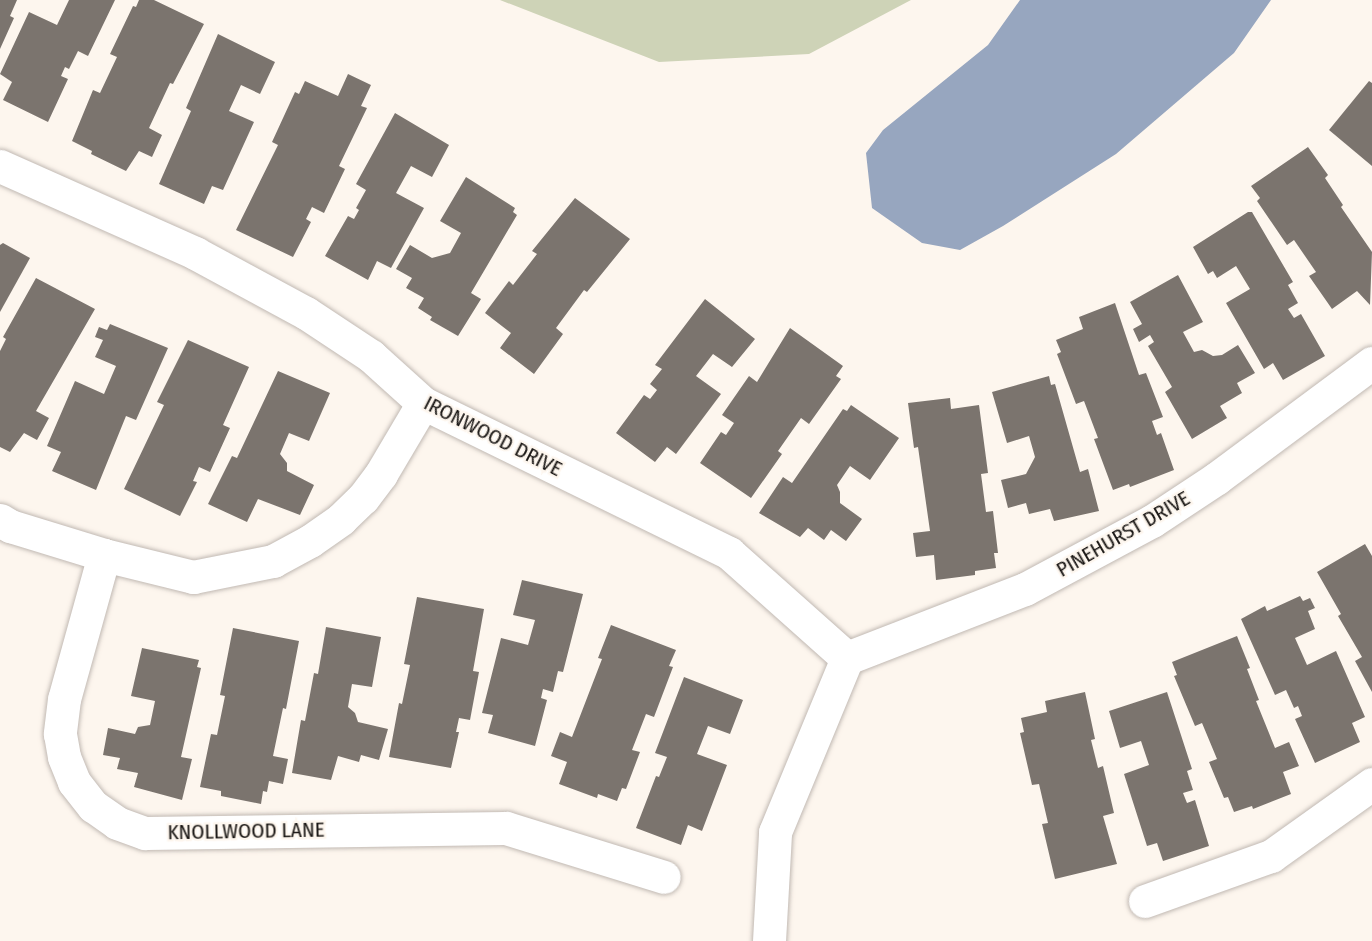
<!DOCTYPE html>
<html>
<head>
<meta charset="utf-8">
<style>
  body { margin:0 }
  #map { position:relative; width:1372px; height:941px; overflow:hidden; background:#fdf6ee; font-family:"Fira Sans Condensed",sans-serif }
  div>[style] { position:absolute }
  .green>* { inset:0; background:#ced3b7 }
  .water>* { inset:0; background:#97a6bf }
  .building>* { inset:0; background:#7b746e }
  .roads { filter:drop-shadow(0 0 2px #c1b9b3) drop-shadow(0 0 2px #c1b9b3) }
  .minor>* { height:33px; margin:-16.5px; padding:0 16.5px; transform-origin:16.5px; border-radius:16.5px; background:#fff }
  span { translate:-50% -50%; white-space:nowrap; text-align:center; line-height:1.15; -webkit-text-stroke:4.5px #fdf6ee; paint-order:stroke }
  .street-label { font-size:21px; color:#191614 }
</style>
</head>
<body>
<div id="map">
  <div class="green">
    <div style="clip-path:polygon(500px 0,911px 0,809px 54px,659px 62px)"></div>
  </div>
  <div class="water">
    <div style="clip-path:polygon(1020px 0,1271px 0,1234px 53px,1116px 154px,1003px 226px,960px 250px,922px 243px,872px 208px,866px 153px,883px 130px,988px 45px)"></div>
  </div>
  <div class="building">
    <div style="clip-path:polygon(0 0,17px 0,10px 16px,14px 18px,0 49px)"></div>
    <div style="clip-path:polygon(69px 0,115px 0,88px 56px,78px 51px,69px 69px,65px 67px,61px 76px,68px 79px,48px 122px,3px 100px,12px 82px,0 74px,29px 12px,57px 25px)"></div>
    <div style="clip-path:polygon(139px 0,154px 0,204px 24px,173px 84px,170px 83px,149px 128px,162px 135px,152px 157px,139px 151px,126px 171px,91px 154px,92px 151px,72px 141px,93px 90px,100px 93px,117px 57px,110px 54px,133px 6px,136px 7px)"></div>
    <div style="clip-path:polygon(218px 34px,275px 62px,260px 94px,241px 85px,229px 111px,254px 122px,223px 190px,212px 186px,204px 204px,159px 184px,191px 111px,186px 108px)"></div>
    <div style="clip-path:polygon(348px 74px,371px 85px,361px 106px,367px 108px,339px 166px,345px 169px,324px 213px,312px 207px,306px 219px,311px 222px,293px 257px,236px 230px,278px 145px,272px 142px,295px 92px,299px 94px,305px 81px,338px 96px)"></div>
    <div style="clip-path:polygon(1369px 81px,1372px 83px,1372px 166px,1329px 130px)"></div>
    <div style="clip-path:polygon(395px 113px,449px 145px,432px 177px,411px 166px,396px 193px,424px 208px,391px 268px,377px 261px,368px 280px,325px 256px,348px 216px,354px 219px,359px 210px,356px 208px,366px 190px,356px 184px)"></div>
    <div style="clip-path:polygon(1308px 147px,1328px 175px,1325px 178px,1343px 205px,1341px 207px,1372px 252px,1370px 305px,1357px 291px,1332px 309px,1309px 276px,1316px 272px,1294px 240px,1287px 245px,1257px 201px,1260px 198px,1251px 186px)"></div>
    <div style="clip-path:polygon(466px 177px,515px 208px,513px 212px,517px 215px,471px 293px,481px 299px,458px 336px,430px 320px,432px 317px,418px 308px,424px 298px,406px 288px,412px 278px,396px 269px,410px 245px,432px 258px,450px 253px,461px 233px,440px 221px)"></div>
    <div style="clip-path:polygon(575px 198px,630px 239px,587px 292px,584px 290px,556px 328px,563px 334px,534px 374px,500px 348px,511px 333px,485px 313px,509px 281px,513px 285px,537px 254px,532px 251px)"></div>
    <div style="clip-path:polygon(1248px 212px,1252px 212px,1293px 282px,1288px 285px,1298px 303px,1288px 309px,1294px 318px,1301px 314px,1325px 356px,1283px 380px,1273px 363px,1264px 369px,1226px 303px,1250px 289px,1236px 266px,1217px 278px,1213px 271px,1208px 274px,1193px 247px)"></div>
    <div style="clip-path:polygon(3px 243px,30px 258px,0 312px,0 245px)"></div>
    <div style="clip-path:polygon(1178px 275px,1203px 322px,1183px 332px,1194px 352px,1202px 350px,1213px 356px,1222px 355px,1238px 345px,1255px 373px,1237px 383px,1242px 393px,1220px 406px,1227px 418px,1192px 439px,1165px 392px,1172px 387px,1148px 346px,1154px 342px,1150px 335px,1139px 342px,1133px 329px,1142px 324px,1130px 302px)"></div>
    <div style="clip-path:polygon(36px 278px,95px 309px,36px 411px,49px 418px,37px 440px,24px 433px,10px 452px,0 447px,0 351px,6px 339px,3px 337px)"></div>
    <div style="clip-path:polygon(705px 299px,755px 339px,732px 367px,713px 354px,696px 376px,721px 394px,676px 454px,667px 447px,655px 462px,616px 433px,644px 395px,650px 399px,657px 390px,650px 384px,662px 369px,655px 365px)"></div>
    <div style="clip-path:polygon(1115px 303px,1139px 375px,1146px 373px,1163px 417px,1152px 421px,1157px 435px,1161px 433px,1174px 470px,1130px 487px,1129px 484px,1113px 490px,1094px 439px,1098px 438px,1084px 401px,1076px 404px,1057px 354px,1061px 352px,1056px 340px,1083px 329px,1079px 317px)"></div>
    <div style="clip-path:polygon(110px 324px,168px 348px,136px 420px,126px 416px,96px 490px,52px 471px,61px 452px,47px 446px,75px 381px,104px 394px,116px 366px,95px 357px,103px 340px,95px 337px,99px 327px,107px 330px)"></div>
    <div style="clip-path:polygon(790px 328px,843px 366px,836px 376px,841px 379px,809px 424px,801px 418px,778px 451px,782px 454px,751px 498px,700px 463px,721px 432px,726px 435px,734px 423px,722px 415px,749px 376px,757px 382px)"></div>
    <div style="clip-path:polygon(188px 340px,249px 367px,223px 425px,230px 428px,210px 472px,199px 467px,193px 481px,197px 482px,180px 516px,124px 489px,164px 405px,157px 402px)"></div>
    <div style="clip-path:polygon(278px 371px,330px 393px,309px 441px,289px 433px,280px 454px,287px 463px,287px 471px,314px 485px,300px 515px,258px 499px,247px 522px,208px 504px,232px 456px,237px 458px)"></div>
    <div style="clip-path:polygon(1049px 376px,1051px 385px,1055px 384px,1080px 472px,1088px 469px,1099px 511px,1054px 521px,1050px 509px,1029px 514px,1026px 503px,1008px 508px,1001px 480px,1026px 474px,1035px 457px,1029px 436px,1007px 443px,992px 392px)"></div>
    <div style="clip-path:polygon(950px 398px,951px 409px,979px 405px,988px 473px,981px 474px,986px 512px,993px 511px,998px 553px,994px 553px,996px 568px,975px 571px,975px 575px,936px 580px,934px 555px,916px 557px,913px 533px,930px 531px,918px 447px,914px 448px,908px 403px)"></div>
    <div style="clip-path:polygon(851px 405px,899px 438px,870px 480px,850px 466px,837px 485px,840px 492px,840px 503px,862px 519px,846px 541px,831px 530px,824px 540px,808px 528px,800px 537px,759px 513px,783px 477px,792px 483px,843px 409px,847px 411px)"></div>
    <div style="clip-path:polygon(1365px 544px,1372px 556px,1372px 692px,1355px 661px,1362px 657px,1338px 616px,1341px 614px,1317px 572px)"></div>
    <div style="clip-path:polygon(522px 580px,583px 594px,563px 672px,558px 671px,553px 692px,543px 689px,541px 698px,547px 700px,535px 746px,488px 733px,493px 715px,482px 713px,501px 638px,528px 645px,535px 620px,513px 615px)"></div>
    <div style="clip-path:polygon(1300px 596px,1303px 601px,1310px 598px,1315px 608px,1308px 611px,1315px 629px,1295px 638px,1307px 665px,1336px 651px,1365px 717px,1352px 723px,1360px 742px,1315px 763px,1295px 719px,1302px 716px,1298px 706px,1294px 708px,1286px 690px,1275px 695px,1241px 619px,1265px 606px,1267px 611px)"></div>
    <div style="clip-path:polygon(417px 597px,484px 609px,473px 671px,479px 672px,470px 720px,459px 718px,456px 732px,459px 732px,451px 768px,389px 757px,399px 703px,402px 704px,410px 665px,404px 664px)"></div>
    <div style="clip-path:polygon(611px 625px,676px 650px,669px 666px,673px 667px,654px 717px,646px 714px,632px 750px,640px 752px,626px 789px,622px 788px,617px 801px,598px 794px,597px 798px,559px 784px,567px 762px,551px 756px,560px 732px,572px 737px,602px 659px,598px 658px)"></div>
    <div style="clip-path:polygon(326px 627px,381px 637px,372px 687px,352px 684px,348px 707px,355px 713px,358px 722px,388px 729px,379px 760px,361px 755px,359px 762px,338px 756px,331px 780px,292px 773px,301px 720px,305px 721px,314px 673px,318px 674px)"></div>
    <div style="clip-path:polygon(233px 628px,299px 641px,286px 709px,283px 708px,273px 756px,288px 759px,283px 784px,269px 781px,267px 792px,263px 791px,261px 804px,221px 796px,221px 791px,200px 787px,211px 734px,217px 735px,225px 696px,220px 695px)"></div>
    <div style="clip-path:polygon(1237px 636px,1250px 668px,1247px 669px,1259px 700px,1256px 701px,1275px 748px,1289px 742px,1299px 766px,1283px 772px,1291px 794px,1253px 809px,1252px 806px,1234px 812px,1228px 797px,1224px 798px,1209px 762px,1217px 759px,1202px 723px,1195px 726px,1174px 676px,1177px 675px,1172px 662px)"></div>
    <div style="clip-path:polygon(142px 648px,199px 660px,197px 667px,201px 668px,181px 757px,192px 759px,182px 800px,134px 787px,138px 773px,117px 769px,120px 758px,103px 755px,108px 728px,135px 734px,138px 727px,150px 725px,155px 701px,131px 696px)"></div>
    <div style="clip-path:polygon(684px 677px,743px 700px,730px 734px,708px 726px,697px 754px,727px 765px,702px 831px,688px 825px,681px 845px,636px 828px,656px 776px,659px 777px,667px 757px,655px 753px)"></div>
    <div style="clip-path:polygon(1085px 692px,1095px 739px,1091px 740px,1098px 768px,1103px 766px,1114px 813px,1103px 816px,1117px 864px,1055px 879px,1042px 824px,1048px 823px,1039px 784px,1032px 785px,1020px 733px,1024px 732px,1021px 718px,1047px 712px,1045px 701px)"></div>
    <div style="clip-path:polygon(1167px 692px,1192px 769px,1187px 771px,1193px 790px,1183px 793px,1187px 803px,1195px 800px,1209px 846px,1163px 861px,1157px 843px,1147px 846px,1124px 774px,1149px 765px,1141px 741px,1120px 748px,1109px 711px)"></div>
  </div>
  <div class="roads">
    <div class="minor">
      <div style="left:0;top:166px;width:214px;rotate:24deg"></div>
      <div style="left:195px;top:253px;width:126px;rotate:28.4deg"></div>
      <div style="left:306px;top:313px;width:78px;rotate:33.5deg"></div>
      <div style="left:371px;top:356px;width:70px;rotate:42.1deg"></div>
      <div style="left:423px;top:403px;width:341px;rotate:26.1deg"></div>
      <div style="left:729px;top:553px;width:158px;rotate:41.7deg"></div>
      <div style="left:0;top:520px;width:12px;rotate:31deg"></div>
      <div style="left:10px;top:526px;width:98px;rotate:17.1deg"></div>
      <div style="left:104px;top:555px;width:92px;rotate:13.9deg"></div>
      <div style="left:193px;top:577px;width:82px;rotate:-11.3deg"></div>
      <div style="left:273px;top:561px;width:42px;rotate:-28.4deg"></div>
      <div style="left:310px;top:541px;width:38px;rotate:-35deg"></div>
      <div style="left:341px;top:519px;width:30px;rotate:-44deg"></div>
      <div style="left:363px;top:498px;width:30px;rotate:-53deg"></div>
      <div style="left:381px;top:474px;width:82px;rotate:-59.4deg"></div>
      <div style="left:104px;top:555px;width:149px;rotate:105.5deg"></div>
      <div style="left:64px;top:699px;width:35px;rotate:97deg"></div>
      <div style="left:60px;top:734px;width:23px;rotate:80deg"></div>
      <div style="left:64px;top:757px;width:27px;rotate:68deg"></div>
      <div style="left:74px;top:782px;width:31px;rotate:52deg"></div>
      <div style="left:93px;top:806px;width:29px;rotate:35deg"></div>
      <div style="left:117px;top:823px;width:30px;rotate:20deg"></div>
      <div style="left:145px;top:833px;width:361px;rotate:-0.8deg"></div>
      <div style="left:506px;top:828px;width:165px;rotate:17.2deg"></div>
      <div style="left:847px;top:658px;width:191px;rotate:-21.2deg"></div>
      <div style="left:1025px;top:589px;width:144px;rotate:-28.2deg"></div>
      <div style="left:1152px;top:521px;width:78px;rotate:-33.5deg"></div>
      <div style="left:1217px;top:478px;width:193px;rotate:-36.6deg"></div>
      <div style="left:1145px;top:901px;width:134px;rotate:-19.7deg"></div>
      <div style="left:1271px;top:856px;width:124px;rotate:-35.5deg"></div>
      <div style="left:769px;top:941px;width:109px;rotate:-86.8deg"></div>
      <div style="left:775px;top:832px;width:188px;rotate:-67.5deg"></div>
    </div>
  </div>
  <div class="street-label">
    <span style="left:493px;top:436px;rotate:27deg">IRONWOOD DRIVE</span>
    <span style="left:1123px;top:534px;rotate:-30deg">PINEHURST DRIVE</span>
    <span style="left:246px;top:831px;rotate:-1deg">KNOLLWOOD LANE</span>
  </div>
</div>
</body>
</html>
